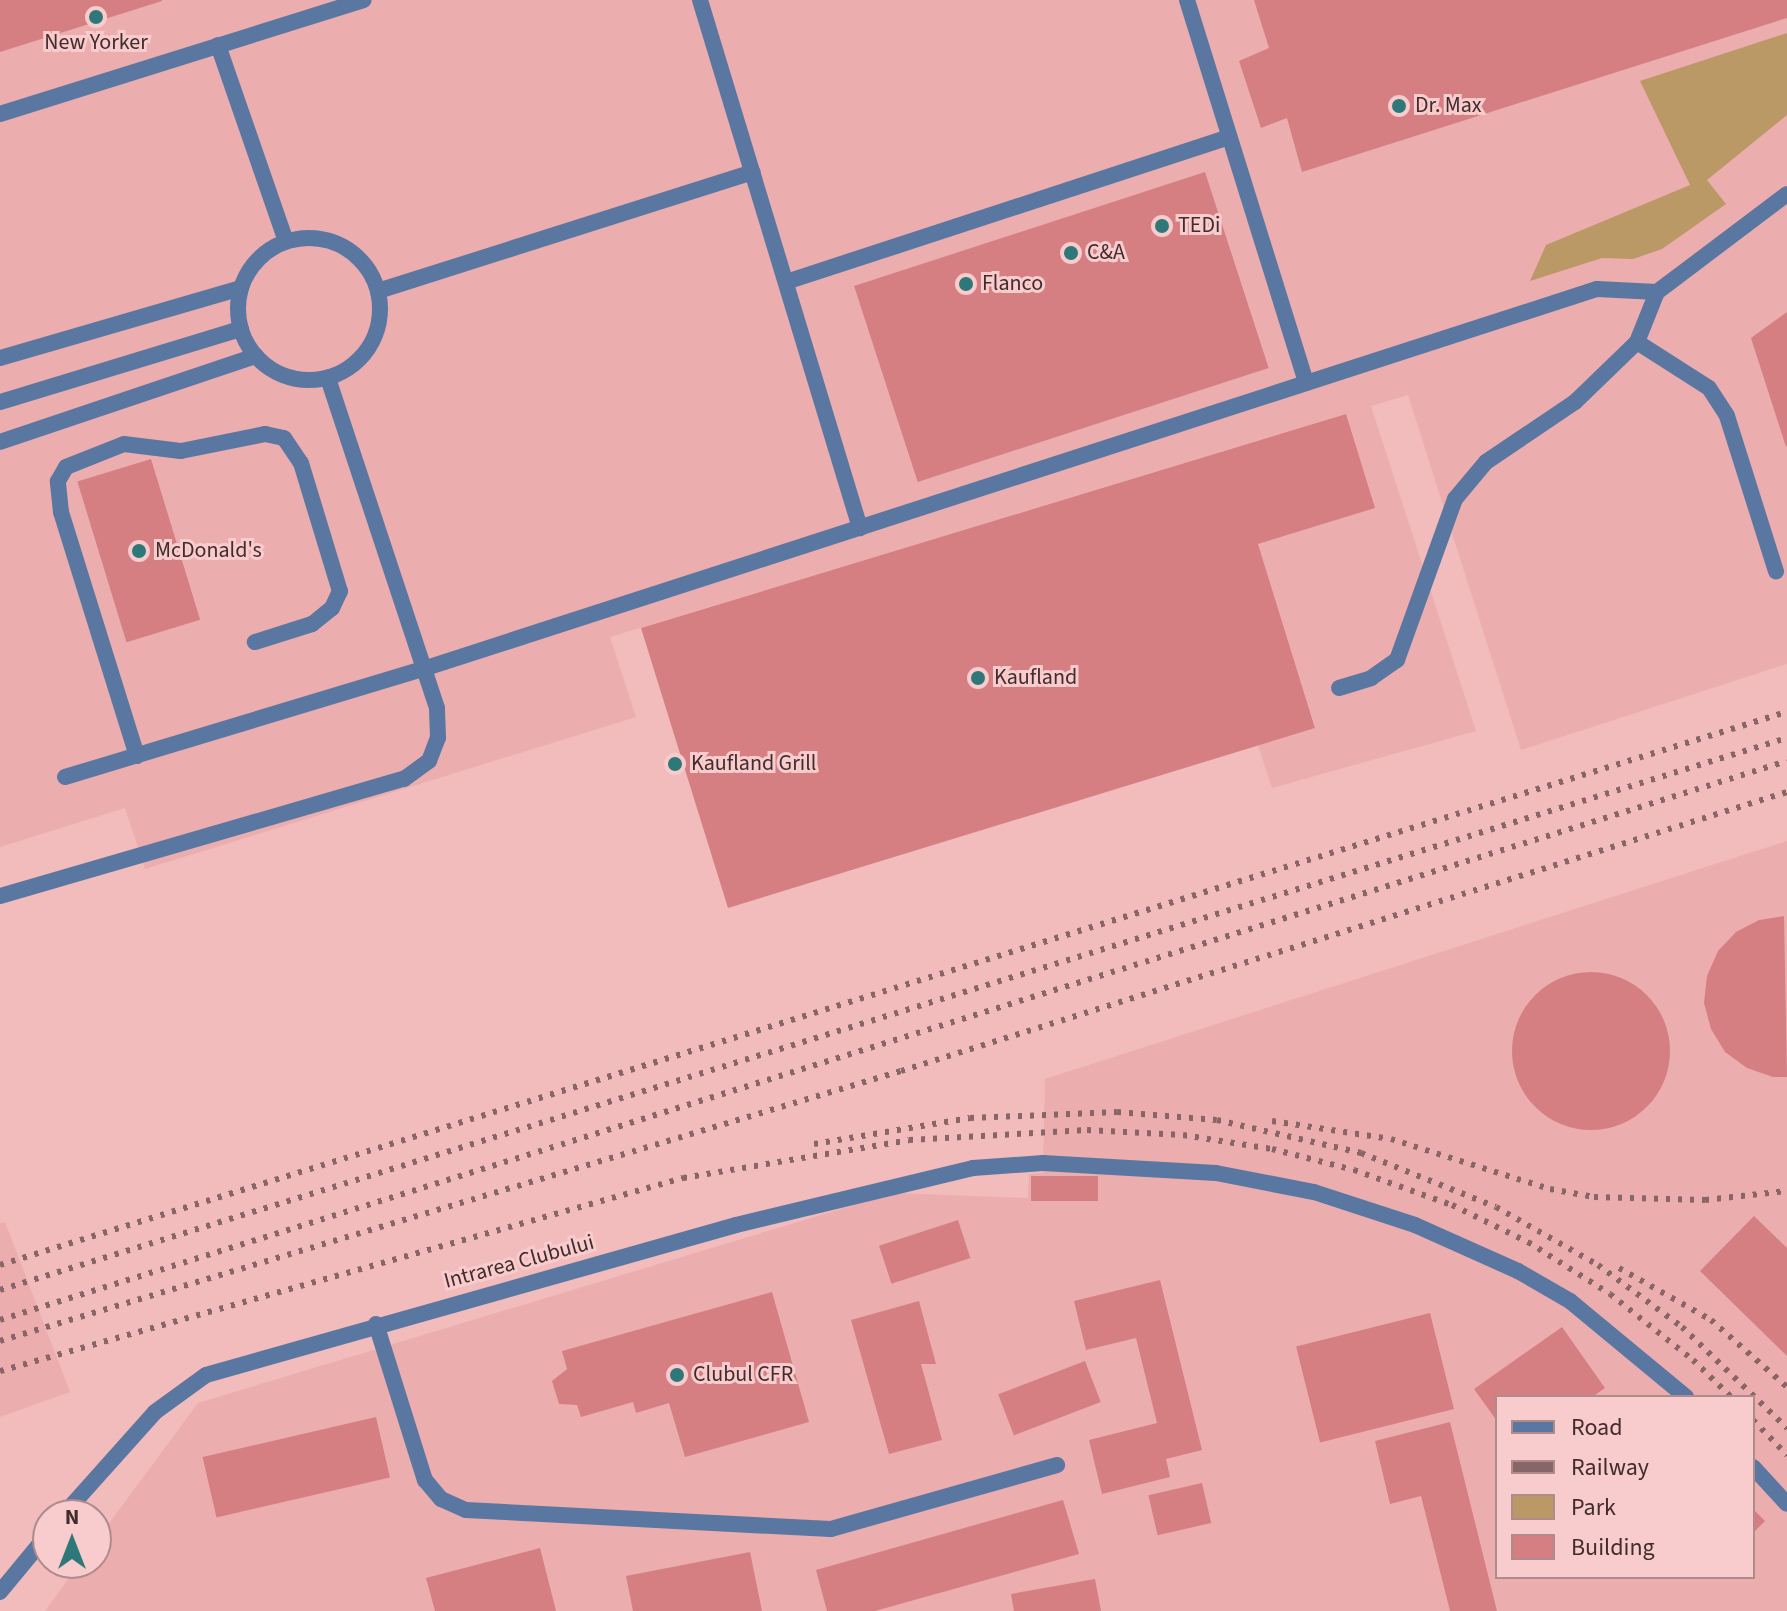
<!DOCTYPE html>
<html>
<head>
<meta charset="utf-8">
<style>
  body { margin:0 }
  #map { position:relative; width:1787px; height:1611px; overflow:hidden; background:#f2bbbc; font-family:"Source Sans 3",sans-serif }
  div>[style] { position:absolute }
  .built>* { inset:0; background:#ecadaf }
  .green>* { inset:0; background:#ba9966 }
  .building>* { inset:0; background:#d57f83; transform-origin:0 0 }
  .round { border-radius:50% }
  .service>* { height:16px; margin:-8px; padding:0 8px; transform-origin:8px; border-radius:8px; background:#5a77a2 }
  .minor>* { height:16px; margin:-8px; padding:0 8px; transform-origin:8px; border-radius:8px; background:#5a77a2 }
  .minor>.ring { margin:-8px; padding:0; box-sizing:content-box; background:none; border:16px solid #5a77a2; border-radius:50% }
  .tertiary>* { height:16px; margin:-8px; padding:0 8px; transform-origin:8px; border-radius:8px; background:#5a77a2 }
  .rail>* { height:6px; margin-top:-3px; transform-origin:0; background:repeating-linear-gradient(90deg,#886566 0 4px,transparent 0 12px) }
  .dots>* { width:22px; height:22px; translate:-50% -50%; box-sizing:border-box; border:4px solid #f8cbcc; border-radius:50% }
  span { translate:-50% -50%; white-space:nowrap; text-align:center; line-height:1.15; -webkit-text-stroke:6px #f8cbcc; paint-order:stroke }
  .poi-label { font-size:22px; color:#422c2d }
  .left { translate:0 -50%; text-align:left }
  .street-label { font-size:22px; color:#422c2d }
  .legend { position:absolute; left:1495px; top:1395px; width:260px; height:184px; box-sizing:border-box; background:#f8cbcc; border:2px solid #af8b8c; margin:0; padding:10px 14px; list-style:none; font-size:24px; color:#422c2d }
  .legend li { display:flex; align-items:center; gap:16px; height:40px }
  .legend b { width:40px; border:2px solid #af8b8c }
  .north { position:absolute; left:32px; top:1499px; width:80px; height:80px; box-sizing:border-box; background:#f8cbcc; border:2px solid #af8b8c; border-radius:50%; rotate:0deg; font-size:22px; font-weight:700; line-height:32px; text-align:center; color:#422c2d }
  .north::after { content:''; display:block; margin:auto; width:28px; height:36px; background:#2f787a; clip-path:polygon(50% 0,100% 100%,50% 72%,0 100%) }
</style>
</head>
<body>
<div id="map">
  <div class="built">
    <div style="clip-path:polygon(0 0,1787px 0,1787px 664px,1521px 750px,1408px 395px,1371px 406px,1476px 731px,1272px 788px,1258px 745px,1315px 727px,1258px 544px,1374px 508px,1345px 414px,610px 637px,636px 717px,145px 869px,125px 808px,0 847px)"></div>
    <div style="clip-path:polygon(evenodd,1787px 841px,1787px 1611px,45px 1611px,80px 1563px,96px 1563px,96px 1541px,198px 1403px,894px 1193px,1028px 1198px,1029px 1174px,1043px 1173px,1045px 1079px,1787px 841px,1497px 1397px,1753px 1397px,1753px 1577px,1497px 1577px,1497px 1397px)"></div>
    <div style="clip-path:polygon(5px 1222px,70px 1392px,0 1417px,0 1223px)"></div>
  </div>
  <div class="green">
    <div style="clip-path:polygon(1787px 33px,1787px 115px,1707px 180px,1726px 204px,1662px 249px,1633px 259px,1602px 258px,1530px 281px,1546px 245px,1690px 185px,1640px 81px)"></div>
  </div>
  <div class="building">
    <div style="clip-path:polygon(0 0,162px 0,162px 1px,0 52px)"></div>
    <div style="clip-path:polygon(1254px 0,1787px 0,1787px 18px,1302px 172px,1287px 118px,1261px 128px,1239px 61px,1269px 48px)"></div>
    <div style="left:1205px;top:172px;width:206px;height:369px;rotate:72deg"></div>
    <div style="clip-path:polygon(1787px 312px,1787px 446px,1786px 447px,1751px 338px)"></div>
    <div style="clip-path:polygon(1346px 414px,1375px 508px,1258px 544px,1315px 728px,728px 908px,641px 628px)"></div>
    <div style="left:151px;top:459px;width:168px;height:77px;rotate:73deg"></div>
    <div style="clip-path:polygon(1784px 916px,1787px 1077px,1773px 1077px,1747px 1068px,1725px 1052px,1711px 1029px,1704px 1003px,1707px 976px,1718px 951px,1736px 932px,1759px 920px)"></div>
    <div class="round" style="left:1512px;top:972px;width:158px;height:158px"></div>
    <div style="left:1031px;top:1176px;width:67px;height:25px"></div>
    <div style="clip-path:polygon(1754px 1216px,1787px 1248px,1787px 1356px,1700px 1271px)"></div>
    <div style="left:958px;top:1220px;width:40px;height:83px;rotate:72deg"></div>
    <div style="clip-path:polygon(1160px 1280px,1202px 1450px,1166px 1459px,1170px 1477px,1102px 1494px,1089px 1440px,1157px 1423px,1136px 1338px,1086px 1350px,1074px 1301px)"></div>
    <div style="clip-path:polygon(772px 1292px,809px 1422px,685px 1457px,669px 1403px,636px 1413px,633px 1402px,581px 1417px,577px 1405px,559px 1404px,552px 1381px,567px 1369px,562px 1351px)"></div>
    <div style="clip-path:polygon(919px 1301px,936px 1364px,921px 1364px,942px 1440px,889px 1454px,851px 1320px)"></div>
    <div style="left:1430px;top:1313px;width:99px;height:138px;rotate:76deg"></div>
    <div style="clip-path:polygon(1562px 1327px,1605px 1388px,1592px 1397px,1497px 1397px,1497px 1421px,1474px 1389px)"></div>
    <div style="left:1085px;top:1361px;width:44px;height:93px;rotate:69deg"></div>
    <div style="left:376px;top:1417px;width:62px;height:178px;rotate:77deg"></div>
    <div style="clip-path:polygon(1450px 1422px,1497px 1611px,1450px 1611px,1421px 1496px,1390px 1504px,1375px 1441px)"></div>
    <div style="left:1202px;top:1483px;width:41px;height:55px;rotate:77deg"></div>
    <div style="clip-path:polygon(1063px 1500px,1079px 1554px,875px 1611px,827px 1611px,816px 1570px)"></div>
    <div style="clip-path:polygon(1753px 1509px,1765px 1521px,1753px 1533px)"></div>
    <div style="clip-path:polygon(540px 1548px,556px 1611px,435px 1611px,426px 1578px)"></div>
    <div style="clip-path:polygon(750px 1552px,762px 1611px,633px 1611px,626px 1576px)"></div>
    <div style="clip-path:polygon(1095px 1579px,1101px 1611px,1014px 1611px,1011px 1594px)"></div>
  </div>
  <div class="service">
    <div style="left:700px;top:0;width:552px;rotate:73.14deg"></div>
    <div style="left:1187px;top:0;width:401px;rotate:72.7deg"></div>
    <div style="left:218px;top:45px;width:207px;rotate:70.9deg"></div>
    <div style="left:0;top:114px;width:381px;rotate:-17.4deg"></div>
    <div style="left:786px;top:282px;width:466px;rotate:-18.1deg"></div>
    <div style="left:378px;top:291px;width:393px;rotate:-17.6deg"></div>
    <div style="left:1637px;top:342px;width:85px;rotate:32.6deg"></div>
    <div style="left:1709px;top:388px;width:33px;rotate:57deg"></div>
    <div style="left:1727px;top:416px;width:163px;rotate:72.5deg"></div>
    <div style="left:1339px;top:688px;width:34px;rotate:-17deg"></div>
    <div style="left:1371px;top:678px;width:32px;rotate:-35deg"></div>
    <div style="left:1397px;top:660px;width:171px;rotate:-70.2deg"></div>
    <div style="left:1455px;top:499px;width:48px;rotate:-50deg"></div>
    <div style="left:1486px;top:462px;width:107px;rotate:-34deg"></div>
    <div style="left:1575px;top:402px;width:86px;rotate:-44.1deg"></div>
    <div style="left:1637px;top:342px;width:54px;rotate:-68.2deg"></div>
    <div style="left:1657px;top:292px;width:163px;rotate:-37deg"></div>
    <div style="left:137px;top:756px;width:256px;rotate:-107.3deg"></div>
    <div style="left:61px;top:512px;width:31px;rotate:-96deg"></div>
    <div style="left:58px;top:481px;width:16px;rotate:-60deg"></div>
    <div style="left:66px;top:467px;width:62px;rotate:-21.6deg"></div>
    <div style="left:124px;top:444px;width:57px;rotate:7deg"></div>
    <div style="left:181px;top:451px;width:86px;rotate:-11.4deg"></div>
    <div style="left:265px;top:434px;width:19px;rotate:12deg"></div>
    <div style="left:284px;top:438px;width:30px;rotate:56deg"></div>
    <div style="left:301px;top:463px;width:134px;rotate:73.1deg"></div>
    <div style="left:340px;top:591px;width:19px;rotate:115deg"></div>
    <div style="left:332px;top:608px;width:26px;rotate:141deg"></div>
    <div style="left:312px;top:624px;width:60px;rotate:162.5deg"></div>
    <div style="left:65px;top:777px;width:374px;rotate:-16.8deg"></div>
    <div style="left:423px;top:669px;width:1234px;rotate:-17.94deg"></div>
    <div style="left:1597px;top:289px;width:60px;rotate:2.9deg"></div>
    <div style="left:1043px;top:1163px;width:173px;rotate:3.3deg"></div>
    <div style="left:1216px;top:1173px;width:100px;rotate:11deg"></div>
    <div style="left:1314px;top:1192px;width:106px;rotate:18.1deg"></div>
    <div style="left:1415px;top:1225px;width:113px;rotate:24.1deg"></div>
    <div style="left:1518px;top:1271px;width:60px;rotate:30deg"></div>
    <div style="left:1570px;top:1301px;width:151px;rotate:39.6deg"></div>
    <div style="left:376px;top:1324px;width:164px;rotate:72.6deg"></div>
    <div style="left:425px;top:1480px;width:25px;rotate:50deg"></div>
    <div style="left:441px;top:1499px;width:27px;rotate:24deg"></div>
    <div style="left:466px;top:1510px;width:365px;rotate:3deg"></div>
    <div style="left:831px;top:1529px;width:235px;rotate:-15.8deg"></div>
    <div style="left:1753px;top:1467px;width:50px;rotate:47.4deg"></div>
  </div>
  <div class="minor">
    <div class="ring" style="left:238px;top:238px;width:126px;height:126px"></div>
    <div style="left:0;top:358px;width:251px;rotate:-16.2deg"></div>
    <div style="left:0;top:402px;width:252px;rotate:-16.9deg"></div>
    <div style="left:0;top:442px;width:270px;rotate:-18.6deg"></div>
    <div style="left:0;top:896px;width:421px;rotate:-16.2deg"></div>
    <div style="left:404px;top:779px;width:31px;rotate:-36deg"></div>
    <div style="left:429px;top:761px;width:25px;rotate:-69deg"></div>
    <div style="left:438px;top:738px;width:30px;rotate:-92deg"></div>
    <div style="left:437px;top:708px;width:348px;rotate:-108.3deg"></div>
  </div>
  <div class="tertiary">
    <div style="left:63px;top:1515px;width:138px;rotate:-48.2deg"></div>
    <div style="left:155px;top:1412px;width:63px;rotate:-36deg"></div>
    <div style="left:206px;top:1375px;width:551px;rotate:-15.8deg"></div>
    <div style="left:736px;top:1225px;width:244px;rotate:-13.5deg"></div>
    <div style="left:973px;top:1168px;width:70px;rotate:-4.1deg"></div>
    <div style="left:0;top:1592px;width:75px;rotate:-50.4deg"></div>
  </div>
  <div class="rail">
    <div style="left:1272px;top:1121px;width:120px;rotate:8.6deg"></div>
    <div style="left:1391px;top:1139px;width:167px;rotate:17.5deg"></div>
    <div style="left:1550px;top:1189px;width:45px;rotate:10.3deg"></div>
    <div style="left:1594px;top:1197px;width:111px;rotate:1.5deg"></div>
    <div style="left:1705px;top:1200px;width:82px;rotate:-6.3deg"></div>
    <div style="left:814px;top:1144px;width:158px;rotate:-9.5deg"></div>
    <div style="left:970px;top:1118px;width:147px;rotate:-2.3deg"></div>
    <div style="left:1117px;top:1112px;width:100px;rotate:4.6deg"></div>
    <div style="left:1217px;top:1120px;width:148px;rotate:12.9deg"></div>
    <div style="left:1361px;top:1153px;width:145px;rotate:21.8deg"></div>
    <div style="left:1496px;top:1207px;width:117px;rotate:29.6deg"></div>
    <div style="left:1598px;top:1265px;width:104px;rotate:36.4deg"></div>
    <div style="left:1682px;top:1327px;width:146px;rotate:43.9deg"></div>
    <div style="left:0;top:1265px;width:1871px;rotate:-17.2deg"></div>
    <div style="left:1619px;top:1268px;width:106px;rotate:29.5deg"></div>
    <div style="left:1711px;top:1320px;width:101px;rotate:41.4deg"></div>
    <div style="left:0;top:1290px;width:1870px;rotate:-17.17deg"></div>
    <div style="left:0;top:1320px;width:1872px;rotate:-17.37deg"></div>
    <div style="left:0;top:1341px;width:941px;rotate:-16.68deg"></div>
    <div style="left:901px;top:1071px;width:929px;rotate:-17.48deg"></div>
    <div style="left:0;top:1371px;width:710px;rotate:-15.78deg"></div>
    <div style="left:683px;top:1178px;width:229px;rotate:-9.5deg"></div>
    <div style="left:909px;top:1140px;width:178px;rotate:-3.2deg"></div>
    <div style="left:1087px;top:1130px;width:96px;rotate:3deg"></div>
    <div style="left:1183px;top:1135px;width:90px;rotate:8.9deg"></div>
    <div style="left:1272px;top:1149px;width:85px;rotate:14.4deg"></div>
    <div style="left:1354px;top:1170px;width:104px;rotate:19.7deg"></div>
    <div style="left:1452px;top:1205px;width:85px;rotate:26deg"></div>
    <div style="left:1528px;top:1242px;width:97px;rotate:32.4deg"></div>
    <div style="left:1610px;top:1294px;width:106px;rotate:38.5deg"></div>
    <div style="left:1693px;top:1360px;width:53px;rotate:44.2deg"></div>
    <div style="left:1753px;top:1420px;width:49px;rotate:45.8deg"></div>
  </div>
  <div class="dots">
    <div style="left:96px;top:17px;background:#2f787a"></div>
    <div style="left:1399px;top:106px;background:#2f787a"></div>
    <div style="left:1162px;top:226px;background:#2f787a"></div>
    <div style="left:1071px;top:253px;background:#2f787a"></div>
    <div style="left:966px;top:284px;background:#2f787a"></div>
    <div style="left:139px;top:551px;background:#2f787a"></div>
    <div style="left:978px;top:678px;background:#2f787a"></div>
    <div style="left:675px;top:764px;background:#2f787a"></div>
    <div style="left:677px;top:1375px;background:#2f787a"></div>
  </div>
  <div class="poi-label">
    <span style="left:96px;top:43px">New Yorker</span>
    <span class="left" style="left:1415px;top:106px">Dr. Max</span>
    <span class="left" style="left:1178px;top:226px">TEDi</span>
    <span class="left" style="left:1087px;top:253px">C&amp;A</span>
    <span class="left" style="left:982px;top:284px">Flanco</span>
    <span class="left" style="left:155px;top:551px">McDonald's</span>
    <span class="left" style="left:994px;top:678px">Kaufland</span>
    <span class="left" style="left:691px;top:764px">Kaufland Grill</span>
    <span class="left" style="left:693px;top:1375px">Clubul CFR</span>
  </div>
  <div class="street-label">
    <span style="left:519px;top:1262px;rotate:-15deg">Intrarea Clubului</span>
  </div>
  <ul class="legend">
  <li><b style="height:10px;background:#5a77a2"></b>Road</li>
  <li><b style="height:10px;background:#886566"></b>Railway</li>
  <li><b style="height:22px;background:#ba9966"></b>Park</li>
  <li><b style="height:22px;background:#d57f83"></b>Building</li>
  </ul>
  <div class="north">N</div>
</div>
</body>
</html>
